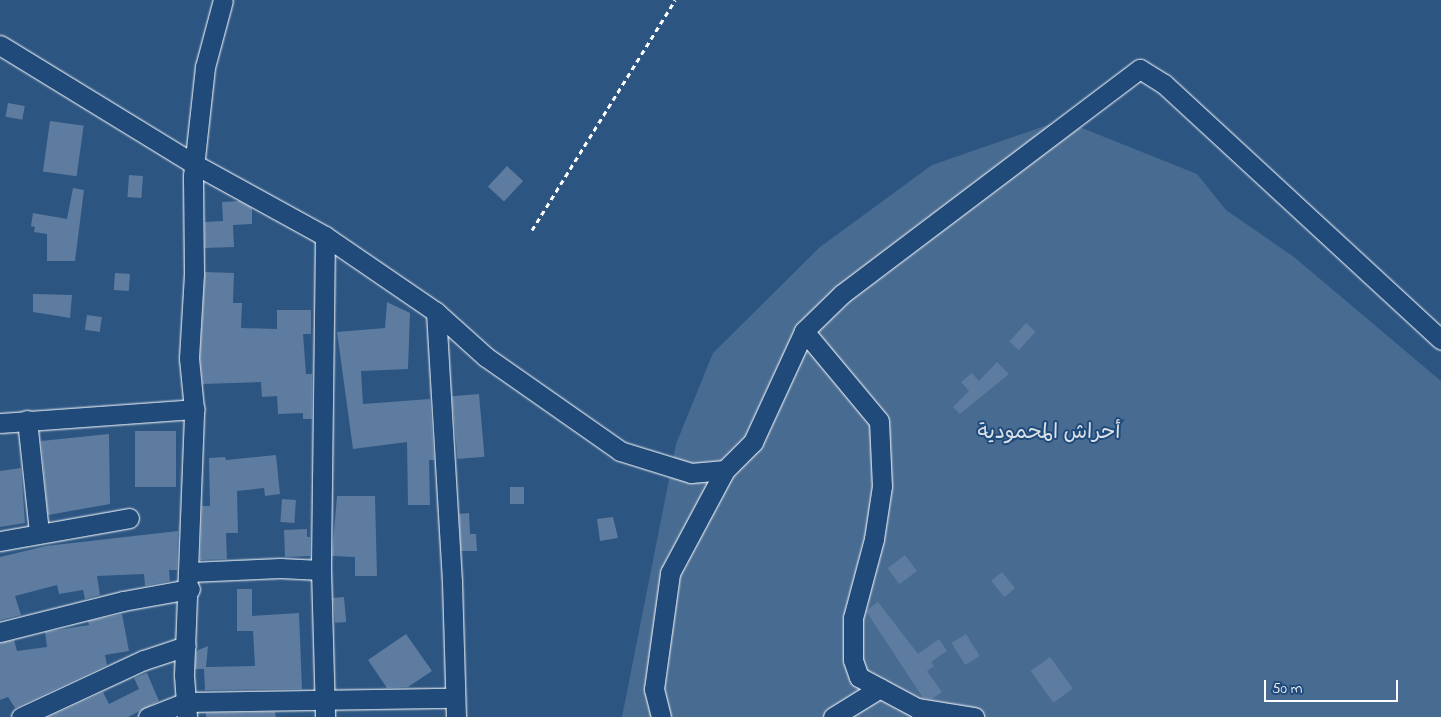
<!DOCTYPE html>
<html>
<head>
<meta charset="utf-8">
<style>
  body { margin:0 }
  #map { position:relative; width:1441px; height:717px; overflow:hidden; background:#2c5582; font-family:"Indie Flower","Playpen Sans Arabic",sans-serif }
  div>[style] { position:absolute }
  .green>* { inset:0; background:#486b92 }
  .building>* { inset:0; background:#5e7c9f; transform-origin:0 0 }
  .path>* { height:3px; margin-top:-1.5px; transform-origin:0; background:repeating-linear-gradient(90deg,#fff 0 5px,transparent 0 9px) }
  .roads { filter:drop-shadow(0 0 1px #fff) drop-shadow(0 0 1px #fff) }
  .minor>* { height:19px; margin:-9.5px; padding:0 9.5px; transform-origin:9.5px; border-radius:9.5px; background:#1f4a7a }
  span { translate:-50% -50%; white-space:nowrap; text-align:center; line-height:1.15; -webkit-text-stroke:4px #1f4a7a; paint-order:stroke }
  .park-label { font-size:21px; color:#dae1e9 }
  .scale { position:absolute; left:1264px; top:680px; width:134px; height:22px; box-sizing:border-box; border:2px solid #fff; border-top:0; padding-left:6px; font-size:15px; line-height:18px; white-space:nowrap; color:#fff; -webkit-text-stroke:4px #1f4a7a; paint-order:stroke }
</style>
</head>
<body>
<div id="map">
  <div class="green">
    <div style="clip-path:polygon(1062px 120px,1197px 174px,1226px 210px,1294px 257px,1441px 381px,1441px 717px,622px 717px,676px 444px,713px 353px,820px 247px,932px 165px)"></div>
  </div>
  <div class="building">
    <div style="left:8px;top:103px;width:17px;height:14px;rotate:10deg"></div>
    <div style="left:50px;top:121px;width:34px;height:51px;rotate:8deg"></div>
    <div style="left:507px;top:166px;width:22px;height:28px;rotate:43deg"></div>
    <div style="left:129px;top:175px;width:14px;height:22px;rotate:4deg"></div>
    <div style="clip-path:polygon(73px 188px,84px 190px,75px 261px,47px 261px,47px 234px,34px 232px,35px 227px,31px 226px,33px 213px,67px 219px)"></div>
    <div style="clip-path:polygon(239px 201px,252px 208px,252px 224px,233px 225px,234px 247px,205px 248px,205px 222px,223px 221px,222px 202px)"></div>
    <div style="clip-path:polygon(205px 272px,234px 273px,233px 303px,242px 303px,241px 328px,277px 329px,277px 310px,311px 310px,311px 334px,303px 334px,306px 374px,312px 374px,312px 419px,303px 419px,303px 413px,278px 414px,277px 396px,262px 397px,261px 382px,203px 384px,200px 358px)"></div>
    <div style="left:115px;top:273px;width:15px;height:17px;rotate:4deg"></div>
    <div style="clip-path:polygon(33px 294px,72px 295px,70px 318px,33px 312px)"></div>
    <div style="clip-path:polygon(387px 302px,410px 313px,408px 369px,361px 371px,363px 404px,430px 399px,434px 460px,429px 460px,430px 505px,408px 505px,407px 442px,353px 449px,337px 332px,385px 328px)"></div>
    <div style="left:87px;top:315px;width:15px;height:15px;rotate:8deg"></div>
    <div style="left:1026px;top:323px;width:13px;height:25px;rotate:42deg"></div>
    <div style="clip-path:polygon(997px 362px,1009px 374px,960px 414px,953px 407px,969px 391px,961px 382px,972px 373px,979px 381px)"></div>
    <div style="left:479px;top:394px;width:63px;height:27px;rotate:85deg"></div>
    <div style="left:135px;top:431px;width:41px;height:56px"></div>
    <div style="clip-path:polygon(109px 434px,110px 504px,48px 515px,41px 441px)"></div>
    <div style="clip-path:polygon(276px 455px,280px 494px,265px 496px,264px 488px,237px 491px,238px 533px,226px 533px,227px 559px,200px 560px,202px 506px,210px 506px,209px 458px,225px 457px,226px 460px)"></div>
    <div style="clip-path:polygon(21px 468px,25px 523px,0 527px,0 471px)"></div>
    <div style="left:510px;top:487px;width:14px;height:17px"></div>
    <div style="clip-path:polygon(337px 496px,375px 496px,377px 576px,355px 576px,355px 557px,332px 556px)"></div>
    <div style="left:282px;top:499px;width:14px;height:23px;rotate:4deg"></div>
    <div style="clip-path:polygon(469px 513px,470px 534px,476px 534px,477px 551px,461px 551px,459px 514px)"></div>
    <div style="clip-path:polygon(613px 517px,618px 538px,600px 541px,597px 519px)"></div>
    <div style="clip-path:polygon(307px 529px,307px 537px,310px 537px,310px 556px,285px 557px,284px 530px)"></div>
    <div style="clip-path:polygon(178px 531px,177px 570px,169px 570px,170px 581px,145px 586px,144px 574px,97px 576px,100px 595px,85px 599px,83px 590px,59px 594px,57px 585px,15px 596px,21px 615px,0 620px,0 557px,46px 546px)"></div>
    <div style="left:905px;top:555px;width:20px;height:22px;rotate:53deg"></div>
    <div style="left:1002px;top:572px;width:21px;height:14px;rotate:51deg"></div>
    <div style="clip-path:polygon(237px 589px,252px 589px,252px 616px,299px 613px,302px 689px,205px 690px,204px 669px,195px 669px,196px 651px,208px 646px,206px 667px,255px 666px,253px 631px,237px 631px)"></div>
    <div style="left:344px;top:597px;width:25px;height:11px;rotate:85deg"></div>
    <div style="clip-path:polygon(878px 602px,918px 654px,939px 639px,947px 651px,931px 662px,934px 666px,927px 671px,942px 692px,932px 699px,923px 698px,866px 611px)"></div>
    <div style="clip-path:polygon(122px 614px,129px 651px,105px 655px,107px 665px,15px 708px,8px 697px,0 700px,0 643px,14px 640px,17px 651px,47px 647px,45px 632px,89px 625px,88px 621px)"></div>
    <div style="clip-path:polygon(406px 634px,432px 671px,408px 687px,387px 688px,368px 660px)"></div>
    <div style="left:966px;top:634px;width:26px;height:17px;rotate:58deg"></div>
    <div style="left:1050px;top:657px;width:39px;height:24px;rotate:54deg"></div>
    <div style="clip-path:polygon(147px 673px,159px 701px,128px 717px,48px 717px,103px 692px,109px 704px,139px 689px,134px 678px)"></div>
    <div style="clip-path:polygon(275px 712px,276px 717px,206px 717px,206px 713px)"></div>
  </div>
  <div class="path">
    <div style="left:532px;top:230px;width:271px;rotate:-58.1deg"></div>
  </div>
  <div class="roads">
    <div class="minor">
      <div style="left:0;top:45px;width:228px;rotate:31.5deg"></div>
      <div style="left:194px;top:164px;width:149px;rotate:28.8deg"></div>
      <div style="left:325px;top:236px;width:135px;rotate:34.4deg"></div>
      <div style="left:436px;top:312px;width:67px;rotate:42deg"></div>
      <div style="left:486px;top:357px;width:164px;rotate:35deg"></div>
      <div style="left:620px;top:451px;width:74px;rotate:17.2deg"></div>
      <div style="left:691px;top:473px;width:34px;rotate:-5deg"></div>
      <div style="left:725px;top:470px;width:40px;rotate:-45deg"></div>
      <div style="left:753px;top:442px;width:122px;rotate:-65.3deg"></div>
      <div style="left:804px;top:331px;width:53px;rotate:-44.2deg"></div>
      <div style="left:842px;top:294px;width:373px;rotate:-37.1deg"></div>
      <div style="left:1140px;top:69px;width:28px;rotate:32deg"></div>
      <div style="left:1164px;top:84px;width:377px;rotate:42.7deg"></div>
      <div style="left:325px;top:236px;width:334px;rotate:90.7deg"></div>
      <div style="left:321px;top:570px;width:147px;rotate:88.4deg"></div>
      <div style="left:436px;top:312px;width:270px;rotate:86.6deg"></div>
      <div style="left:452px;top:582px;width:135px;rotate:88.3deg"></div>
      <div style="left:804px;top:331px;width:117px;rotate:50.2deg"></div>
      <div style="left:879px;top:421px;width:65px;rotate:87.4deg"></div>
      <div style="left:882px;top:486px;width:54px;rotate:98.6deg"></div>
      <div style="left:874px;top:539px;width:82px;rotate:104.9deg"></div>
      <div style="left:853px;top:618px;width:42px;rotate:90deg"></div>
      <div style="left:853px;top:660px;width:18px;rotate:71deg"></div>
      <div style="left:859px;top:677px;width:66px;rotate:28.1deg"></div>
      <div style="left:917px;top:708px;width:58px;rotate:9deg"></div>
      <div style="left:27px;top:420px;width:113px;rotate:83.9deg"></div>
      <div style="left:0;top:423px;width:195px;rotate:-4.1deg"></div>
      <div style="left:0;top:541px;width:131px;rotate:-10.1deg"></div>
      <div style="left:190px;top:572px;width:90px;rotate:-2.5deg"></div>
      <div style="left:280px;top:568px;width:41px;rotate:2.8deg"></div>
      <div style="left:0;top:632px;width:127px;rotate:-14.1deg"></div>
      <div style="left:123px;top:601px;width:68px;rotate:-10.2deg"></div>
      <div style="left:21px;top:717px;width:136px;rotate:-24.9deg"></div>
      <div style="left:144px;top:660px;width:44px;rotate:-18.4deg"></div>
      <div style="left:148px;top:717px;width:41px;rotate:-21.5deg"></div>
      <div style="left:186px;top:702px;width:267px;rotate:-0.9deg"></div>
      <div style="left:187px;top:717px;width:42px;rotate:-94.1deg"></div>
      <div style="left:184px;top:675px;width:266px;rotate:-87.8deg"></div>
      <div style="left:194px;top:409px;width:51px;rotate:-95.6deg"></div>
      <div style="left:189px;top:358px;width:84px;rotate:-86.6deg"></div>
      <div style="left:194px;top:274px;width:98px;rotate:-90.6deg"></div>
      <div style="left:193px;top:176px;width:110px;rotate:-83.7deg"></div>
      <div style="left:205px;top:67px;width:69px;rotate:-75deg"></div>
      <div style="left:661px;top:717px;width:29px;rotate:-104deg"></div>
      <div style="left:654px;top:689px;width:117px;rotate:-82.1deg"></div>
      <div style="left:670px;top:573px;width:117px;rotate:-61.9deg"></div>
      <div style="left:833px;top:717px;width:55px;rotate:-31.7deg"></div>
    </div>
  </div>
  <div class="park-label">
    <span style="left:1049px;top:433px">أحراش المحمودية</span>
  </div>
  <div class="scale">50 m</div>
</div>
</body>
</html>
